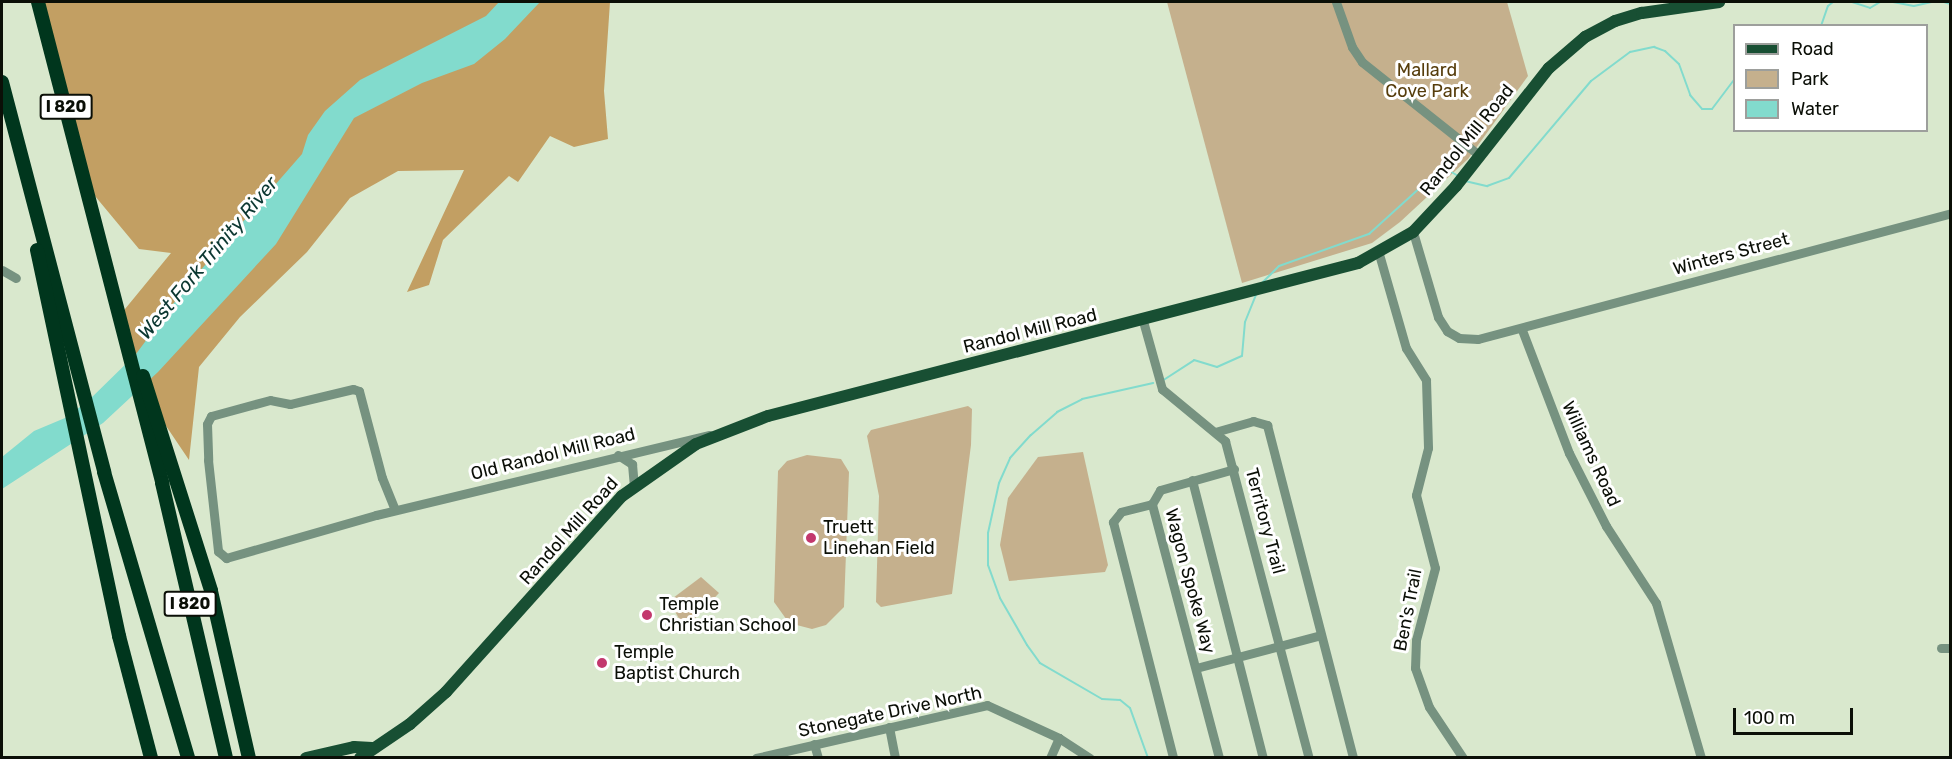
<!DOCTYPE html>
<html>
<head>
<meta charset="utf-8">
<style>
  body { margin:0 }
  #map { position:relative; width:1952px; height:759px; overflow:hidden; background:#d9e8cd; font-family:Rubik,sans-serif }
  div>[style] { position:absolute }
  .green>* { inset:0; background:#c5b08d }
  .forest>* { inset:0; background:#c29f63 }
  .water>* { inset:0; background:#82dbcd }
  .stream>* { height:2px; margin:-1px; padding:0 1px; transform-origin:1px; border-radius:1px; background:#82dbcd }
  .minor>* { height:9px; margin:-4.5px; padding:0 4.5px; transform-origin:4.5px; border-radius:4.5px; background:#769280 }
  .major>* { height:12px; margin:-6px; padding:0 6px; transform-origin:6px; border-radius:6px; background:#184f33 }
  .highway>* { height:14px; margin:-7px; padding:0 7px; transform-origin:7px; border-radius:7px; background:#00361d }
  .dots>* { width:16px; height:16px; translate:-50% -50%; box-sizing:border-box; border:3px solid #fff; border-radius:50% }
  span { translate:-50% -50%; white-space:nowrap; text-align:center; line-height:1.15; -webkit-text-stroke:6px #fff; paint-order:stroke }
  .shield-label span { padding:2px 4px; background:#fff; border:2px solid; border-radius:4px; -webkit-text-stroke-width:0 }
  .shield-label { font-size:16px; color:#0b0f07; font-weight:700 }
  .park-label { font-size:18px; color:#563d0c }
  .street-label { font-size:18px; color:#0b0f07 }
  .poi-label { font-size:18px; color:#0b0f07 }
  .left { translate:0 -50%; text-align:left }
  .water-label { font-size:20px; color:#0b3731; font-style:italic }
  .frame { position:absolute; inset:0; border:3px solid #0b0f07; pointer-events:none }
  .legend { position:absolute; left:1733px; top:24px; width:195px; height:108px; box-sizing:border-box; background:#fff; border:2px solid #9d9f9c; margin:0; padding:8px 10px; list-style:none; font-size:18px; color:#0b0f07 }
  .legend li { display:flex; align-items:center; gap:12px; height:30px }
  .legend b { width:30px; border:2px solid #9d9f9c }
  .scale { position:absolute; left:1733px; top:708px; width:120px; height:27px; box-sizing:border-box; border:3px solid #0b0f07; border-top:0; padding-left:8px; font-size:18px; line-height:21px; white-space:nowrap; color:#0b0f07; -webkit-text-stroke:4px #fff; paint-order:stroke }
</style>
</head>
<body>
<div id="map">
  <div class="green">
    <div style="clip-path:polygon(1167px 2px,1507px 2px,1528px 76px,1468px 159px,1400px 222px,1372px 243px,1242px 283px)"></div>
    <div style="clip-path:polygon(968px 406px,972px 409px,971px 445px,952px 594px,881px 607px,876px 602px,879px 496px,867px 436px,871px 430px)"></div>
    <div style="clip-path:polygon(1083px 452px,1108px 565px,1105px 572px,1009px 581px,1000px 545px,1008px 498px,1038px 457px)"></div>
    <div style="clip-path:polygon(807px 455px,841px 459px,849px 472px,844px 607px,826px 625px,812px 629px,789px 623px,774px 602px,778px 471px,787px 461px)"></div>
    <div style="clip-path:polygon(701px 577px,719px 593px,685px 629px,669px 601px)"></div>
  </div>
  <div class="forest">
    <div style="clip-path:polygon(33px 2px,610px 2px,604px 91px,608px 139px,574px 147px,550px 136px,518px 182px,509px 176px,443px 240px,429px 285px,407px 292px,464px 170px,398px 171px,350px 198px,307px 252px,240px 317px,199px 367px,189px 460px,160px 417px,116px 320px,171px 253px,139px 249px,85px 184px)"></div>
  </div>
  <div class="water">
    <div style="clip-path:polygon(499px 2px,540px 2px,505px 39px,474px 64px,422px 83px,354px 118px,276px 244px,158px 372px,103px 423px,2px 489px,2px 457px,34px 431px,65px 418px,88px 401px,136px 354px,185px 288px,302px 154px,308px 135px,325px 111px,360px 80px,486px 16px)"></div>
  </div>
  <div class="stream">
    <div style="left:1852px;top:2px;width:19px;rotate:18deg"></div>
    <div style="left:1870px;top:8px;width:12px;rotate:-31deg"></div>
    <div style="left:1893px;top:2px;width:21px;rotate:11deg"></div>
    <div style="left:1914px;top:6px;width:18px;rotate:-13deg"></div>
    <div style="left:1944px;top:2px;width:6px;rotate:18deg"></div>
    <div style="left:1821px;top:26px;width:21px;rotate:-71deg"></div>
    <div style="left:1828px;top:6px;width:6px;rotate:-39deg"></div>
    <div style="left:1465px;top:181px;width:23px;rotate:13deg"></div>
    <div style="left:1487px;top:186px;width:23px;rotate:-20deg"></div>
    <div style="left:1509px;top:178px;width:127px;rotate:-49.8deg"></div>
    <div style="left:1591px;top:81px;width:49px;rotate:-36.6deg"></div>
    <div style="left:1630px;top:52px;width:25px;rotate:-12deg"></div>
    <div style="left:1654px;top:47px;width:12px;rotate:20deg"></div>
    <div style="left:1665px;top:51px;width:19px;rotate:43deg"></div>
    <div style="left:1679px;top:64px;width:33px;rotate:70deg"></div>
    <div style="left:1690px;top:95px;width:18px;rotate:49deg"></div>
    <div style="left:1702px;top:109px;width:10px"></div>
    <div style="left:1712px;top:109px;width:36px;rotate:-53deg"></div>
    <div style="left:1262px;top:283px;width:24px;rotate:-45deg"></div>
    <div style="left:1279px;top:266px;width:96px;rotate:-19.6deg"></div>
    <div style="left:1369px;top:234px;width:86px;rotate:-42.2deg"></div>
    <div style="left:1433px;top:176px;width:18px;rotate:-16deg"></div>
    <div style="left:1450px;top:171px;width:9px;rotate:32deg"></div>
    <div style="left:1162px;top:381px;width:38px;rotate:-33deg"></div>
    <div style="left:1194px;top:360px;width:24px;rotate:17deg"></div>
    <div style="left:1217px;top:367px;width:27px;rotate:-24deg"></div>
    <div style="left:1242px;top:356px;width:34px;rotate:-85deg"></div>
    <div style="left:1245px;top:322px;width:29px;rotate:-68deg"></div>
    <div style="left:1148px;top:758px;width:53px;rotate:-109.8deg"></div>
    <div style="left:1130px;top:708px;width:13px;rotate:-141deg"></div>
    <div style="left:1120px;top:700px;width:18px;rotate:-177deg"></div>
    <div style="left:1102px;top:699px;width:72px;rotate:-149.9deg"></div>
    <div style="left:1040px;top:663px;width:22px;rotate:-126deg"></div>
    <div style="left:1027px;top:645px;width:54px;rotate:-119.9deg"></div>
    <div style="left:1000px;top:598px;width:35px;rotate:-110deg"></div>
    <div style="left:988px;top:565px;width:32px;rotate:-90deg"></div>
    <div style="left:988px;top:533px;width:51px;rotate:-77.6deg"></div>
    <div style="left:999px;top:483px;width:27px;rotate:-66deg"></div>
    <div style="left:1010px;top:458px;width:31px;rotate:-48deg"></div>
    <div style="left:1031px;top:435px;width:35px;rotate:-41deg"></div>
    <div style="left:1057px;top:412px;width:28px;rotate:-27deg"></div>
    <div style="left:1082px;top:399px;width:73px;rotate:-12.7deg"></div>
  </div>
  <div class="minor">
    <div style="left:1336px;top:2px;width:48px;rotate:70.4deg"></div>
    <div style="left:1352px;top:47px;width:18px;rotate:56deg"></div>
    <div style="left:1362px;top:62px;width:151px;rotate:38.5deg"></div>
    <div style="left:1413px;top:232px;width:89px;rotate:73.6deg"></div>
    <div style="left:1438px;top:317px;width:17px;rotate:57deg"></div>
    <div style="left:1447px;top:331px;width:14px;rotate:30deg"></div>
    <div style="left:1459px;top:338px;width:19px;rotate:3deg"></div>
    <div style="left:1478px;top:339px;width:489px;rotate:-14.9deg"></div>
    <div style="left:1379px;top:254px;width:98px;rotate:74deg"></div>
    <div style="left:1406px;top:348px;width:38px;rotate:58deg"></div>
    <div style="left:1426px;top:380px;width:68px;rotate:88.3deg"></div>
    <div style="left:1428px;top:448px;width:49px;rotate:104.3deg"></div>
    <div style="left:1416px;top:495px;width:75px;rotate:75.4deg"></div>
    <div style="left:1435px;top:568px;width:74px;rotate:104.8deg"></div>
    <div style="left:1416px;top:640px;width:28px;rotate:92deg"></div>
    <div style="left:1415px;top:668px;width:41px;rotate:70.3deg"></div>
    <div style="left:1429px;top:707px;width:61px;rotate:56.3deg"></div>
    <div style="left:2px;top:270px;width:16px;rotate:30deg"></div>
    <div style="left:1143px;top:321px;width:71px;rotate:74.4deg"></div>
    <div style="left:1162px;top:389px;width:82px;rotate:39.5deg"></div>
    <div style="left:1225px;top:441px;width:328px;rotate:75.2deg"></div>
    <div style="left:1522px;top:330px;width:132px;rotate:69.1deg"></div>
    <div style="left:1569px;top:453px;width:82px;rotate:63.1deg"></div>
    <div style="left:1606px;top:526px;width:92px;rotate:57deg"></div>
    <div style="left:1656px;top:603px;width:161px;rotate:73.8deg"></div>
    <div style="left:1215px;top:432px;width:40px;rotate:-16deg"></div>
    <div style="left:1253px;top:421px;width:15px;rotate:16deg"></div>
    <div style="left:1267px;top:425px;width:344px;rotate:75.5deg"></div>
    <div style="left:618px;top:455px;width:17px;rotate:33deg"></div>
    <div style="left:632px;top:464px;width:22px;rotate:85deg"></div>
    <div style="left:1192px;top:480px;width:287px;rotate:75.7deg"></div>
    <div style="left:1152px;top:504px;width:32px;rotate:166deg"></div>
    <div style="left:1121px;top:512px;width:13px;rotate:129deg"></div>
    <div style="left:1113px;top:522px;width:244px;rotate:75.7deg"></div>
    <div style="left:395px;top:510px;width:35px;rotate:-112deg"></div>
    <div style="left:382px;top:478px;width:90px;rotate:-104.8deg"></div>
    <div style="left:359px;top:391px;width:6px;rotate:-162deg"></div>
    <div style="left:353px;top:389px;width:65px;rotate:166.6deg"></div>
    <div style="left:290px;top:404px;width:20px;rotate:-169deg"></div>
    <div style="left:270px;top:400px;width:61px;rotate:164.8deg"></div>
    <div style="left:211px;top:416px;width:9px;rotate:117deg"></div>
    <div style="left:207px;top:424px;width:36px;rotate:88deg"></div>
    <div style="left:208px;top:460px;width:92px;rotate:83.7deg"></div>
    <div style="left:218px;top:551px;width:11px;rotate:41deg"></div>
    <div style="left:226px;top:558px;width:156px;rotate:-16deg"></div>
    <div style="left:376px;top:515px;width:343px;rotate:-13.5deg"></div>
    <div style="left:1941px;top:648px;width:9px"></div>
    <div style="left:1196px;top:668px;width:129px;rotate:-14.8deg"></div>
    <div style="left:889px;top:727px;width:32px;rotate:79deg"></div>
    <div style="left:814px;top:744px;width:15px;rotate:74deg"></div>
    <div style="left:756px;top:758px;width:237px;rotate:-12.9deg"></div>
    <div style="left:987px;top:705px;width:79px;rotate:24.6deg"></div>
    <div style="left:1059px;top:738px;width:37px;rotate:33deg"></div>
    <div style="left:1050px;top:758px;width:22px;rotate:-66deg"></div>
    <div style="left:1219px;top:758px;width:263px;rotate:-104.8deg"></div>
    <div style="left:1152px;top:504px;width:16px;rotate:-60deg"></div>
    <div style="left:1160px;top:490px;width:77px;rotate:-15.8deg"></div>
  </div>
  <div class="major">
    <div style="left:306px;top:758px;width:49px;rotate:-12.9deg"></div>
    <div style="left:354px;top:747px;width:18px;rotate:3deg"></div>
    <div style="left:360px;top:758px;width:60px;rotate:-34.2deg"></div>
    <div style="left:410px;top:724px;width:48px;rotate:-41.6deg"></div>
    <div style="left:446px;top:692px;width:263px;rotate:-48.1deg"></div>
    <div style="left:622px;top:496px;width:90px;rotate:-35.1deg"></div>
    <div style="left:696px;top:444px;width:77px;rotate:-21.3deg"></div>
    <div style="left:768px;top:416px;width:610px;rotate:-14.54deg"></div>
    <div style="left:1358px;top:263px;width:63px;rotate:-29.4deg"></div>
    <div style="left:1413px;top:232px;width:63px;rotate:-46.9deg"></div>
    <div style="left:1456px;top:186px;width:150px;rotate:-51.8deg"></div>
    <div style="left:1549px;top:68px;width:48px;rotate:-40.7deg"></div>
    <div style="left:1585px;top:37px;width:34px;rotate:-28deg"></div>
    <div style="left:1615px;top:21px;width:28px;rotate:-17deg"></div>
    <div style="left:1642px;top:13px;width:78px;rotate:-8.1deg"></div>
  </div>
  <div class="highway">
    <div style="left:38px;top:2px;width:497px;rotate:75.5deg"></div>
    <div style="left:162px;top:483px;width:282px;rotate:76.9deg"></div>
    <div style="left:2px;top:82px;width:403px;rotate:75.3deg"></div>
    <div style="left:104px;top:472px;width:298px;rotate:73.6deg"></div>
    <div style="left:37px;top:250px;width:395px;rotate:78deg"></div>
    <div style="left:119px;top:636px;width:126px;rotate:75.3deg"></div>
    <div style="left:143px;top:376px;width:225px;rotate:72.4deg"></div>
    <div style="left:211px;top:591px;width:171px;rotate:77.2deg"></div>
  </div>
  <div class="dots">
    <div style="left:811px;top:538px;background:#c3386d"></div>
    <div style="left:647px;top:615px;background:#c3386d"></div>
    <div style="left:602px;top:663px;background:#c3386d"></div>
  </div>
  <div class="shield-label">
    <span style="left:66px;top:107px">I 820</span>
    <span style="left:190px;top:604px">I 820</span>
  </div>
  <div class="park-label">
    <span style="left:1427px;top:81px">Mallard<br>Cove Park</span>
  </div>
  <div class="street-label">
    <span style="left:1467px;top:140px;rotate:-51deg">Randol Mill Road</span>
    <span style="left:1731px;top:254px;rotate:-15deg">Winters Street</span>
    <span style="left:1030px;top:331px;rotate:-14deg">Randol Mill Road</span>
    <span style="left:553px;top:454px;rotate:-14deg">Old Randol Mill Road</span>
    <span style="left:1591px;top:454px;rotate:65deg">Williams Road</span>
    <span style="left:1265px;top:521px;rotate:75deg">Territory Trail</span>
    <span style="left:569px;top:531px;rotate:-48deg">Randol Mill Road</span>
    <span style="left:1190px;top:581px;rotate:75deg">Wagon Spoke Way</span>
    <span style="left:1408px;top:610px;rotate:-79deg">Ben's Trail</span>
    <span style="left:890px;top:712px;rotate:-12deg">Stonegate Drive North</span>
  </div>
  <div class="poi-label">
    <span class="left" style="left:823px;top:538px">Truett<br>Linehan Field</span>
    <span class="left" style="left:659px;top:615px">Temple<br>Christian School</span>
    <span class="left" style="left:614px;top:663px">Temple<br>Baptist Church</span>
  </div>
  <div class="water-label">
    <span style="left:208px;top:258px;rotate:-50deg">West Fork Trinity River</span>
  </div>
  <div class="frame"></div>
  <ul class="legend">
  <li><b style="height:8px;background:#184f33"></b>Road</li>
  <li><b style="height:16px;background:#c5b08d"></b>Park</li>
  <li><b style="height:16px;background:#82dbcd"></b>Water</li>
  </ul>
  <div class="scale">100 m</div>
</div>
</body>
</html>
